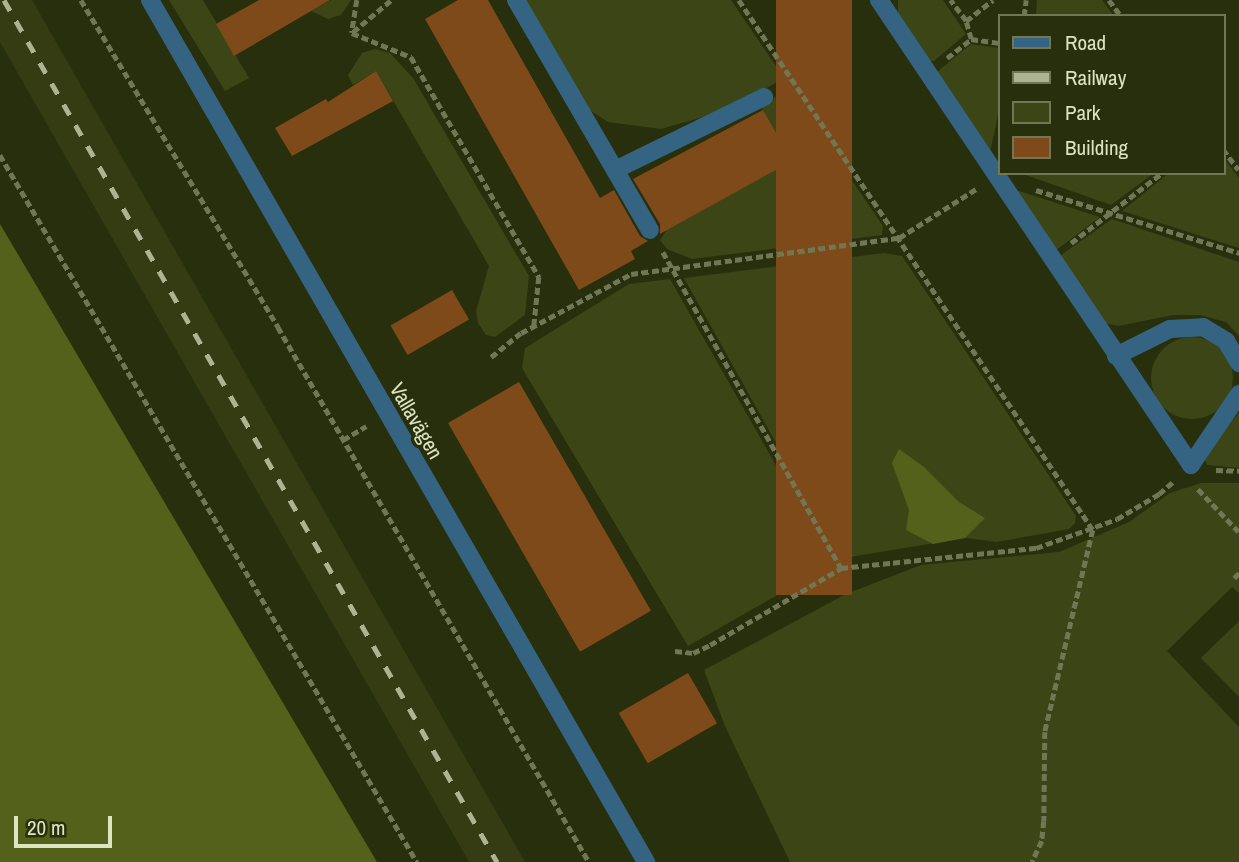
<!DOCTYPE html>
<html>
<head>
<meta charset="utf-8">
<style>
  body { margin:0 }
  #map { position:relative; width:1239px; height:862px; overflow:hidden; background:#282f0c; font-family:"Archivo Narrow",sans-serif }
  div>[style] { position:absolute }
  .built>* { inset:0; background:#353c14 }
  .green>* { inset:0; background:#3c4515 }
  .round { border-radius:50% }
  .forest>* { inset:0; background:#54611a }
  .building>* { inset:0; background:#7f4a19; transform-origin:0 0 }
  .path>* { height:4.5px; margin-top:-2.25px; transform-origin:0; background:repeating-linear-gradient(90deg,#6f7754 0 7px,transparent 0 10.5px) }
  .lane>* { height:18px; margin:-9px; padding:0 9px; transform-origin:9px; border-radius:9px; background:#356482 }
  .street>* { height:18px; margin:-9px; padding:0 9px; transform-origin:9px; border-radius:9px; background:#356482 }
  .rail>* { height:5px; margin-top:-2.5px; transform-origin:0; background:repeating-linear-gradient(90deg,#adb492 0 12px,transparent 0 24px) }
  span { translate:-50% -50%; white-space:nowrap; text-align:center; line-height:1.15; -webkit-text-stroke:7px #282f0c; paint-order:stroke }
  .street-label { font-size:21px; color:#dce4c2 }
  .legend { position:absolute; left:998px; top:14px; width:228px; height:161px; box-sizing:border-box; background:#282f0c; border:2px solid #707755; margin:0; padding:9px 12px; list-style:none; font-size:21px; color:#dce4c2 }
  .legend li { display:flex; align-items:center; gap:14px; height:35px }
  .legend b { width:35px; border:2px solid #707755 }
  .scale { position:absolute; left:14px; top:816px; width:98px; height:32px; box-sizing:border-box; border:4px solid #dce4c2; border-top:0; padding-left:9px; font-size:21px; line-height:24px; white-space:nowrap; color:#dce4c2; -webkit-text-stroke:5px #282f0c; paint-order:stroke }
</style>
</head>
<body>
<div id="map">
  <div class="built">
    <div style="clip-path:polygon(0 0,32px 0,525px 862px,469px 862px,0 42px)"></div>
  </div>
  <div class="green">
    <div style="clip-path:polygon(169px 0,203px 0,249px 78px,225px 91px)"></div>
    <div style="clip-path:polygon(331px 0,351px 0,341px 15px,328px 19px,311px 11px)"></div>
    <div style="clip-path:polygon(525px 0,731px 0,784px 78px,731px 109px,661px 129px,608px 122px,588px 109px)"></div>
    <div style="clip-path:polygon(898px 0,943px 0,966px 34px,934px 61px,928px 61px,898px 13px)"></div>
    <div style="clip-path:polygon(1037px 0,1102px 0,1114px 16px,1036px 16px)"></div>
    <div style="clip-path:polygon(971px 44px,999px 48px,999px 110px,990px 153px,937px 72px)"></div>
    <div style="clip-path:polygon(375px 49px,390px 53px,413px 78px,529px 276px,525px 315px,495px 337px,486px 335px,478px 323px,476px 311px,489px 266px,376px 71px,353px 85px,348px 75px,362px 53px)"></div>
    <div style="clip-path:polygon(789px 88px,883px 226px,882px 235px,692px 259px,667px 249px,660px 240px,667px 230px,791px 161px,761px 107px)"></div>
    <div style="clip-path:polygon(1223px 157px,1239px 178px,1239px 248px,1122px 211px,1169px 173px,1223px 173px)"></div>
    <div style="clip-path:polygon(1020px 173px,1154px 173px,1111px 205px)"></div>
    <div style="clip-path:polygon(1007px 187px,1100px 217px,1055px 251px)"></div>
    <div style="clip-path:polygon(1112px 219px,1239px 262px,1239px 336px,1226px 322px,1200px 315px,1173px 315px,1118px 326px,1105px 323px,1057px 258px)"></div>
    <div style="clip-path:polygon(884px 253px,902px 256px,1076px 516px,1075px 523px,1069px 529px,997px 542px,965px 538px,850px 557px,834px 547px,684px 278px)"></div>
    <div style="clip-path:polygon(670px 279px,832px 564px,688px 646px,522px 368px,525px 348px,629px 284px)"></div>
    <div class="round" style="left:1151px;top:337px;width:82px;height:82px"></div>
    <div style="clip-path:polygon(1239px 412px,1239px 468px,1207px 465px,1204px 457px)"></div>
    <div style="clip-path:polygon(1201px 483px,1239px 483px,1239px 593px,1232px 587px,1167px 651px,1239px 727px,1239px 862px,790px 862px,725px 726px,704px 670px,846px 594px,921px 565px,1059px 552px,1129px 522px,1170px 493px)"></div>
    <div style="clip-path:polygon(1239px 621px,1239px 697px,1201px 658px)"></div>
  </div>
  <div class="forest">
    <div style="clip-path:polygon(0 224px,377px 862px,0 862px)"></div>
    <div style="clip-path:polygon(899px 449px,924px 467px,959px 502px,985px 518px,965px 538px,933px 544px,906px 530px,909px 510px,892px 463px)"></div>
  </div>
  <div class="building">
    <div style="clip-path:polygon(259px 0,330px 0,234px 56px,216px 24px)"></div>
    <div style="clip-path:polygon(458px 0,488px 0,600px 198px,614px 190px,640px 236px,648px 241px,631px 251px,635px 259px,579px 290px,425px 19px)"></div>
    <div style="left:776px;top:0;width:76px;height:595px"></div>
    <div style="clip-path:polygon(376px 71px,393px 101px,292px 156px,275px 128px,326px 99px,328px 102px)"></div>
    <div style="clip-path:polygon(763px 110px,792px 161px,660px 234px,660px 224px,633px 179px)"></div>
    <div style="left:452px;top:290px;width:34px;height:71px;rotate:60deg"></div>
    <div style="left:519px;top:382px;width:264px;height:82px;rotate:60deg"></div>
    <div style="left:688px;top:673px;width:58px;height:80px;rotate:60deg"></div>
  </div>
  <div class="path">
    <div style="left:81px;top:0;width:382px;rotate:58.9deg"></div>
    <div style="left:278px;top:327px;width:619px;rotate:59.83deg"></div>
    <div style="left:357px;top:0;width:33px;rotate:99deg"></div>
    <div style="left:352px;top:33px;width:64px;rotate:22.1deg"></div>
    <div style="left:411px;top:57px;width:255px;rotate:59.8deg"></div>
    <div style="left:539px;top:277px;width:49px;rotate:95.8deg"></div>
    <div style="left:739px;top:0;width:637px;rotate:56.26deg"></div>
    <div style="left:1093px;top:530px;width:208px;rotate:103.4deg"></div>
    <div style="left:1045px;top:732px;width:89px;rotate:90.6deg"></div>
    <div style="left:1044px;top:821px;width:20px;rotate:96deg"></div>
    <div style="left:1042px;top:841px;width:23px;rotate:115deg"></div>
    <div style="left:1109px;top:0;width:20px;rotate:53deg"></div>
    <div style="left:1024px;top:16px;width:16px;rotate:-83deg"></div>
    <div style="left:966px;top:21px;width:34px;rotate:-38deg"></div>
    <div style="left:353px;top:32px;width:50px;rotate:-40.1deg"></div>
    <div style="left:971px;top:39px;width:28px;rotate:8deg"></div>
    <div style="left:947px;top:58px;width:31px;rotate:-38deg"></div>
    <div style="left:971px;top:39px;width:19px;rotate:-106deg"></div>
    <div style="left:966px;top:21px;width:26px;rotate:-127deg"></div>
    <div style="left:1223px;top:149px;width:26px;rotate:53deg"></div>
    <div style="left:0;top:155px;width:821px;rotate:59.47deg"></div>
    <div style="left:1036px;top:190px;width:213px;rotate:17.2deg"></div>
    <div style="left:1071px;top:243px;width:115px;rotate:-37.6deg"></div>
    <div style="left:663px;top:252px;width:363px;rotate:60.6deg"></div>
    <div style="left:491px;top:357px;width:38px;rotate:-39deg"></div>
    <div style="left:521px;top:333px;width:125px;rotate:-28.2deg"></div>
    <div style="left:631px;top:274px;width:270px;rotate:-7.7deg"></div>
    <div style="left:899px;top:238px;width:91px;rotate:-32.5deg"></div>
    <div style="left:343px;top:440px;width:27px;rotate:-31deg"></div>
    <div style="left:1216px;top:470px;width:23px;rotate:2deg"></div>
    <div style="left:1198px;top:489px;width:59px;rotate:46.4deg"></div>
    <div style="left:1234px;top:578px;width:7px;rotate:-45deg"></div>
    <div style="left:675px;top:651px;width:18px;rotate:6deg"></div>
    <div style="left:693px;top:653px;width:19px;rotate:-25deg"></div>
    <div style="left:710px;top:645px;width:152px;rotate:-30.4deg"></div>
    <div style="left:841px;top:568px;width:196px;rotate:-5.9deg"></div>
    <div style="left:1036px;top:548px;width:86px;rotate:-19.7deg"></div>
    <div style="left:1117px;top:519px;width:49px;rotate:-30.8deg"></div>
    <div style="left:1159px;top:494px;width:18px;rotate:-41deg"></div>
  </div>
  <div class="lane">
    <div style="left:516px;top:0;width:266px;rotate:59.8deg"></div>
    <div style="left:879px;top:0;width:560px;rotate:56.14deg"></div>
    <div style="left:1191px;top:465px;width:86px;rotate:-55.9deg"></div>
    <div style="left:615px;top:170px;width:166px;rotate:-26.1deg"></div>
    <div style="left:1116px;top:356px;width:60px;rotate:-26.6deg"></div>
    <div style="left:1170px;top:329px;width:33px;rotate:-3deg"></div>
    <div style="left:1203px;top:327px;width:27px;rotate:31deg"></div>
    <div style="left:1226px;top:341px;width:26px;rotate:59deg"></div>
  </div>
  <div class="street">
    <div style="left:150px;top:0;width:995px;rotate:60.08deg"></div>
  </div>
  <div class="rail">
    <div style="left:4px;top:0;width:993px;rotate:60.23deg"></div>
  </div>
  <div class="street-label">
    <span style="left:416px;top:421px;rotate:60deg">Vallavägen</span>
  </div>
  <ul class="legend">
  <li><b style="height:9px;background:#356482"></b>Road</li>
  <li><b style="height:9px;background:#adb492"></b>Railway</li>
  <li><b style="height:19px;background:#3c4515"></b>Park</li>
  <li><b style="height:19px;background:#7f4a19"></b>Building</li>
  </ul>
  <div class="scale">20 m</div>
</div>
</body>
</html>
